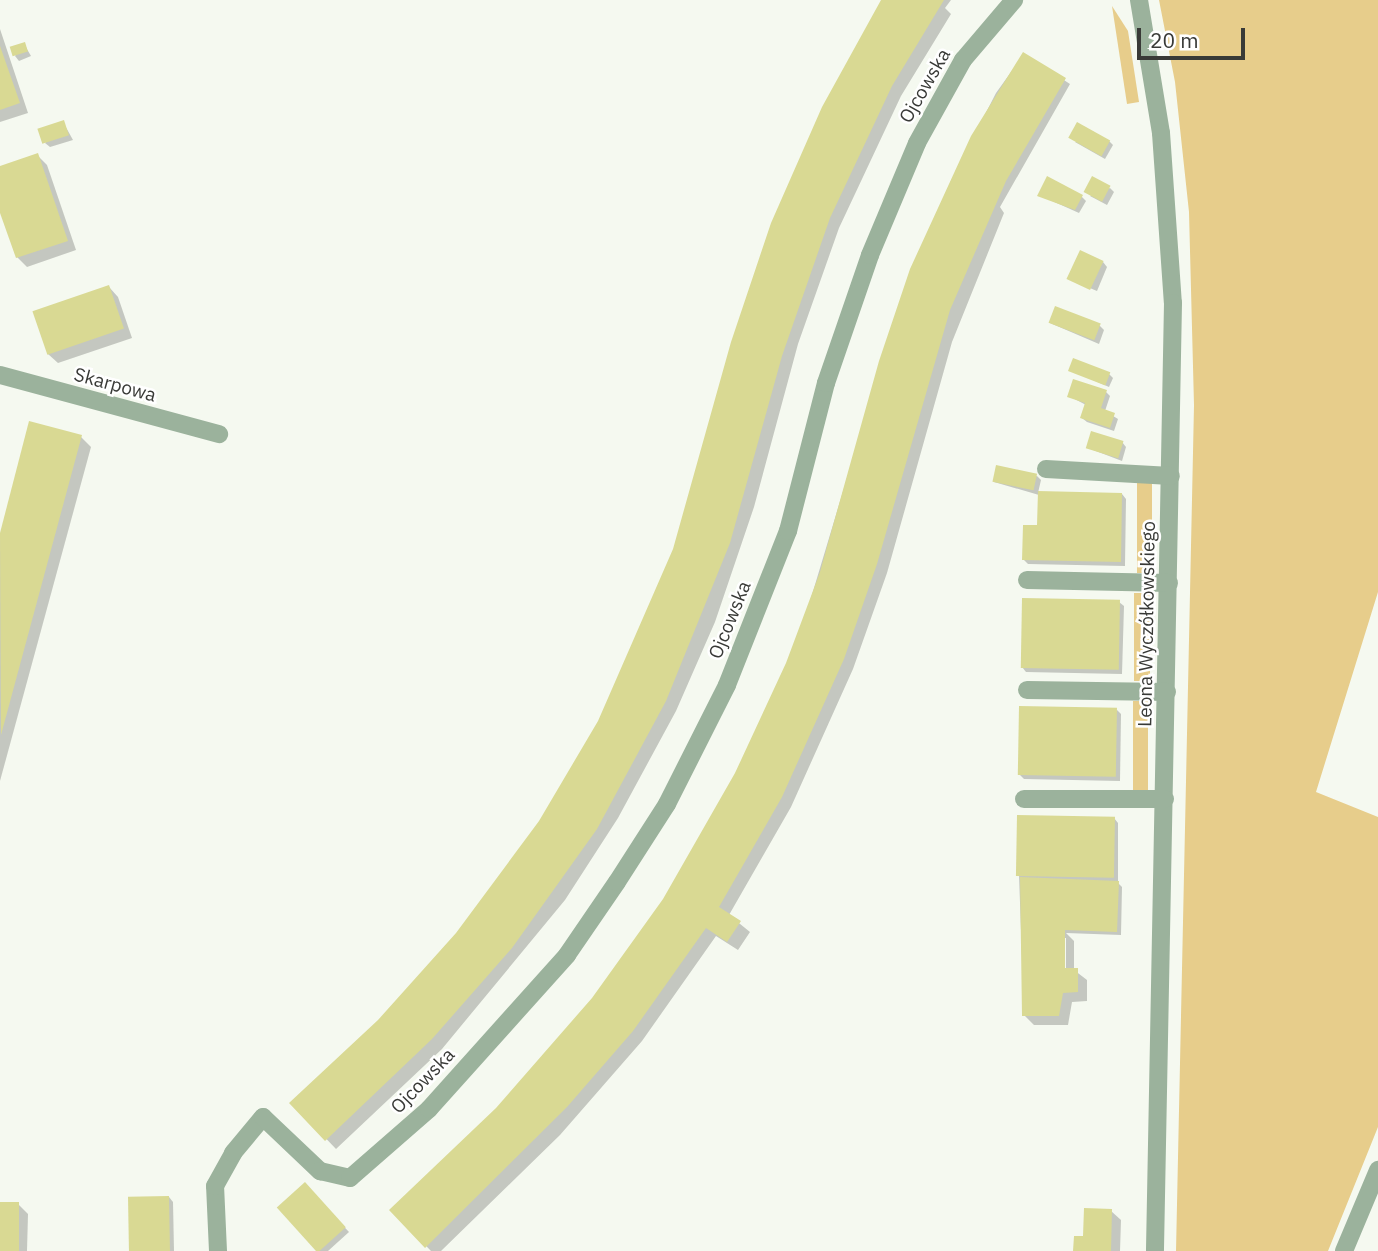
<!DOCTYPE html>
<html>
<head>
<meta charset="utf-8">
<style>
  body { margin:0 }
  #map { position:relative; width:1378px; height:1251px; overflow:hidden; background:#f5f9f0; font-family:"IBM Plex Sans",sans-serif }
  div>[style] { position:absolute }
  .green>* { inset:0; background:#e7cd8b; transform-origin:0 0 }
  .shadow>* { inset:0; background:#0003 }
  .building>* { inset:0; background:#d9d993; transform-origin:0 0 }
  .minor>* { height:18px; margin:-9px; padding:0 9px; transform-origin:9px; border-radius:9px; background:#9bb29c }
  span { translate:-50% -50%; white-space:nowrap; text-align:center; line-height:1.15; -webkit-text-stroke:5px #fff; paint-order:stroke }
  .street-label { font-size:19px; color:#393a37 }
  .scale { position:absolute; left:1137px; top:28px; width:108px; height:32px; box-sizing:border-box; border:4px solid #393a37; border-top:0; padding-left:9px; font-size:21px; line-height:24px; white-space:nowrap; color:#393a37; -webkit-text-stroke:5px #fff; paint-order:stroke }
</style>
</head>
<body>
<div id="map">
  <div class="green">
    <div style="clip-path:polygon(1159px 0,1378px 0,1378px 592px,1316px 792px,1378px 817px,1378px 1127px,1328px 1251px,1176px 1251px,1194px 405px,1189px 212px,1175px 82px)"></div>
    <div style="clip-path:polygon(1112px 6px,1128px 31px,1139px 102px,1127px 104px)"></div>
    <div style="left:1137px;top:483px;width:15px;height:90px"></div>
    <div style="left:1134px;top:593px;width:16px;height:88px"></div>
    <div style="left:1133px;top:701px;width:15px;height:89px"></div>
  </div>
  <div class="shadow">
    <div style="clip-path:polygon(885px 0,951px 0,945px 8px,951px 14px,901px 96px,839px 228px,798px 344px,754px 507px,715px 622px,676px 711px,618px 818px,565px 900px,442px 1049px,336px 1149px,292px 1103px,379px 1021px,458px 934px,541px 822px,600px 722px,675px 550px)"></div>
    <div style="clip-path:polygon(0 29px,28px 113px,0 122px)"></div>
    <div style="clip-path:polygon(24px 44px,31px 56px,19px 61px,15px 56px)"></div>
    <div style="clip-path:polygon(1024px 54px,1070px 84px,1000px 207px,1004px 213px,952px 342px,887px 573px,853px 669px,791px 807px,729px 915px,750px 932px,738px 950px,716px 936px,642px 1041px,560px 1135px,441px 1251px,431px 1251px,391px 1210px,480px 1127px,578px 1018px,651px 921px,714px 817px,769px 708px,805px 618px,896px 315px,951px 181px,996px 93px)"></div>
    <div style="clip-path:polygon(63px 122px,73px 140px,50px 147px,45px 143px)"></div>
    <div style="clip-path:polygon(1109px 141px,1113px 145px,1105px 159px,1075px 142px)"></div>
    <div style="clip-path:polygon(37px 155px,47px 165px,76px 250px,27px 267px,17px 257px,0 207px,0 168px)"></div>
    <div style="clip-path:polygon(1110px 188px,1114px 192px,1107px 205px,1090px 196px)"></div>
    <div style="clip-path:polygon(1039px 195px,1082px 197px,1086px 201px,1079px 213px)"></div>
    <div style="clip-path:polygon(1103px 262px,1107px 267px,1097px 291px,1068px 279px)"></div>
    <div style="clip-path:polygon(109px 287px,118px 297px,132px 338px,58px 363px,48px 354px)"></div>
    <div style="clip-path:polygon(1050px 323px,1100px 326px,1104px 330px,1099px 344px)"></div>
    <div style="clip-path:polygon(1070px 370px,1109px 374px,1113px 378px,1109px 387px)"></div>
    <div style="clip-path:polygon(1106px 392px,1110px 396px,1105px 411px,1118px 419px,1114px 431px,1087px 422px,1082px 418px,1086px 405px,1069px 396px)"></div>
    <div style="clip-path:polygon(31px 423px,81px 437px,91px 447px,0 781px,0 539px)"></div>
    <div style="clip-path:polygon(1122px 442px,1126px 447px,1122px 461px,1088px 448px)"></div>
    <div style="clip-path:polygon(1037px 476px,1041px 480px,1038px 493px,1122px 494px,1126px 499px,1125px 566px,1028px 564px,1024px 560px,1039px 527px,1039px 495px,994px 482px)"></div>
    <div style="clip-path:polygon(1119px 602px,1124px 606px,1122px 674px,1026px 672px,1022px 667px)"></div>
    <div style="clip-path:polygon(1117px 710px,1121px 714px,1120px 781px,1024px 779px,1019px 774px)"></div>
    <div style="clip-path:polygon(evenodd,1114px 818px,1118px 823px,1118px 883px,1122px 887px,1121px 935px,1066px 933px,1074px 941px,1074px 970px,1087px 980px,1087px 1001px,1072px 1002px,1068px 1025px,1034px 1025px,1024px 1015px,1019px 875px,1114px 818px,1063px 938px,1066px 938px,1066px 977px,1063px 977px,1063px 938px)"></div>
    <div style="clip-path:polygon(305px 1185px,349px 1232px,328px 1251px,319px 1251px,280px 1208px)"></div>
    <div style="clip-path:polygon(169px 1197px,173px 1202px,174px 1251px,131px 1251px)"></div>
    <div style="clip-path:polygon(0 1204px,18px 1204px,28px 1214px,27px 1251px,0 1251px)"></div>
    <div style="clip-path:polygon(1111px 1211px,1121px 1220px,1120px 1251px,1075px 1251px)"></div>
  </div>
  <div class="building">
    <div style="clip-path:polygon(881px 0,944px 0,892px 86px,830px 218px,782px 356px,730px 543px,666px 701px,597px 829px,512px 948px,432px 1039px,325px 1141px,289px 1103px,378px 1020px,456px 933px,539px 821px,598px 721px,673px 549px,731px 342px,771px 223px,822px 107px)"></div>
    <div style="left:25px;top:42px;width:10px;height:16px;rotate:73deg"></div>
    <div style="clip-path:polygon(0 46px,20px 103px,0 110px)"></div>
    <div style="clip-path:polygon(1023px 52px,1066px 78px,1006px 181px,950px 310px,877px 564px,844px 659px,782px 797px,719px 907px,741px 921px,727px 942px,706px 928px,633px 1031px,567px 1107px,425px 1248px,389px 1210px,496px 1108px,592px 998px,663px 899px,735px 773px,786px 663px,820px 572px,879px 361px,910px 269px,971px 136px)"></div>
    <div style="left:64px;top:120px;width:16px;height:28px;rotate:72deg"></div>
    <div style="left:1077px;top:122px;width:38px;height:18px;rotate:29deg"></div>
    <div style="clip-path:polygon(38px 153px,68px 241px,16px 258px,0 213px,0 166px)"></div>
    <div style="clip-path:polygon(1047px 176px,1083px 195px,1075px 210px,1037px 196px)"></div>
    <div style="left:1092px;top:176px;width:21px;height:18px;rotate:28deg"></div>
    <div style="left:1080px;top:250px;width:26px;height:32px;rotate:25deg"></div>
    <div style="left:109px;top:285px;width:46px;height:81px;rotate:71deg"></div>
    <div style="left:1055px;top:306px;width:49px;height:18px;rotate:21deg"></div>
    <div style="left:1073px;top:358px;width:40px;height:14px;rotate:21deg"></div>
    <div style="clip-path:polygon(1073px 379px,1107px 390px,1101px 408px,1115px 413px,1110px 428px,1080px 418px,1085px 403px,1067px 397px)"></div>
    <div style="clip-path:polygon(29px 421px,82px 435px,1px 735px,0 533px)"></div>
    <div style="left:1091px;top:431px;width:34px;height:18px;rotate:17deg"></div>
    <div style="left:996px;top:465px;width:42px;height:17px;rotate:12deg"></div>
    <div style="clip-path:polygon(1038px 491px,1122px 493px,1121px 562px,1022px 560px,1023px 525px,1037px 525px)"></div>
    <div style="left:1022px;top:598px;width:98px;height:70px;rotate:1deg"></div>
    <div style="left:1019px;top:706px;width:98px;height:69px;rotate:1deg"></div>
    <div style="left:1017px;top:815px;width:98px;height:61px;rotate:1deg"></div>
    <div style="clip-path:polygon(1020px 877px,1119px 881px,1117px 932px,1065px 930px,1065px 968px,1078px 968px,1078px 992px,1063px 993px,1059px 1016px,1022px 1016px)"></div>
    <div style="left:305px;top:1182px;width:61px;height:38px;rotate:48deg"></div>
    <div style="left:169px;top:1196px;width:55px;height:41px;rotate:89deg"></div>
    <div style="left:0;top:1202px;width:19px;height:49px"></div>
    <div style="clip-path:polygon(1084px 1208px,1112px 1209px,1111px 1251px,1073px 1251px,1074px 1236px,1083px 1236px)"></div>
  </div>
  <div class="minor">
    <div style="left:1139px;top:0;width:135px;rotate:80.6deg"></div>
    <div style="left:1161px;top:133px;width:170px;rotate:86deg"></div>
    <div style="left:1173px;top:303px;width:948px;rotate:91.09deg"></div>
    <div style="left:0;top:375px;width:227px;rotate:15.1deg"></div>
    <div style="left:1046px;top:469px;width:125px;rotate:3.2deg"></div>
    <div style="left:1027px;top:580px;width:142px;rotate:1.2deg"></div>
    <div style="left:1027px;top:690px;width:140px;rotate:0.8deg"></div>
    <div style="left:1024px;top:799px;width:141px"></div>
    <div style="left:218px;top:1251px;width:65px;rotate:-92.6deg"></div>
    <div style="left:215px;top:1186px;width:38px;rotate:-61deg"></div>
    <div style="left:233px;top:1153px;width:47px;rotate:-50.2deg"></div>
    <div style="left:263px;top:1117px;width:79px;rotate:43.5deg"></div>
    <div style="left:320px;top:1171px;width:31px;rotate:13deg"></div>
    <div style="left:350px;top:1178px;width:105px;rotate:-41.1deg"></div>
    <div style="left:429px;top:1109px;width:207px;rotate:-48.1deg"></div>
    <div style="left:567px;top:955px;width:88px;rotate:-55.6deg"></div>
    <div style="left:617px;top:882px;width:93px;rotate:-57.3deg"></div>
    <div style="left:667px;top:804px;width:133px;rotate:-63.2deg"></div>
    <div style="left:727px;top:685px;width:166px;rotate:-68.4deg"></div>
    <div style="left:788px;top:531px;width:153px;rotate:-75.6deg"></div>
    <div style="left:826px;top:383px;width:135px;rotate:-71deg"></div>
    <div style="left:870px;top:255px;width:121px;rotate:-67.2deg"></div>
    <div style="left:917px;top:143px;width:95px;rotate:-61deg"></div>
    <div style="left:963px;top:60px;width:79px;rotate:-49.6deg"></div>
    <div style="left:1344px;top:1251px;width:88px;rotate:-67.2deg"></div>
  </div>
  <div class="street-label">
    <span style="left:925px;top:86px;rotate:-60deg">Ojcowska</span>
    <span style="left:115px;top:385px;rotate:15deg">Skarpowa</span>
    <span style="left:730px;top:620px;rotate:-68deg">Ojcowska</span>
    <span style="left:1147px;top:624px;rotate:-89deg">Leona Wyczółkowskiego</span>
    <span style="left:423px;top:1081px;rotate:-46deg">Ojcowska</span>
  </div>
  <div class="scale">20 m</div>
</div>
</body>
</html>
